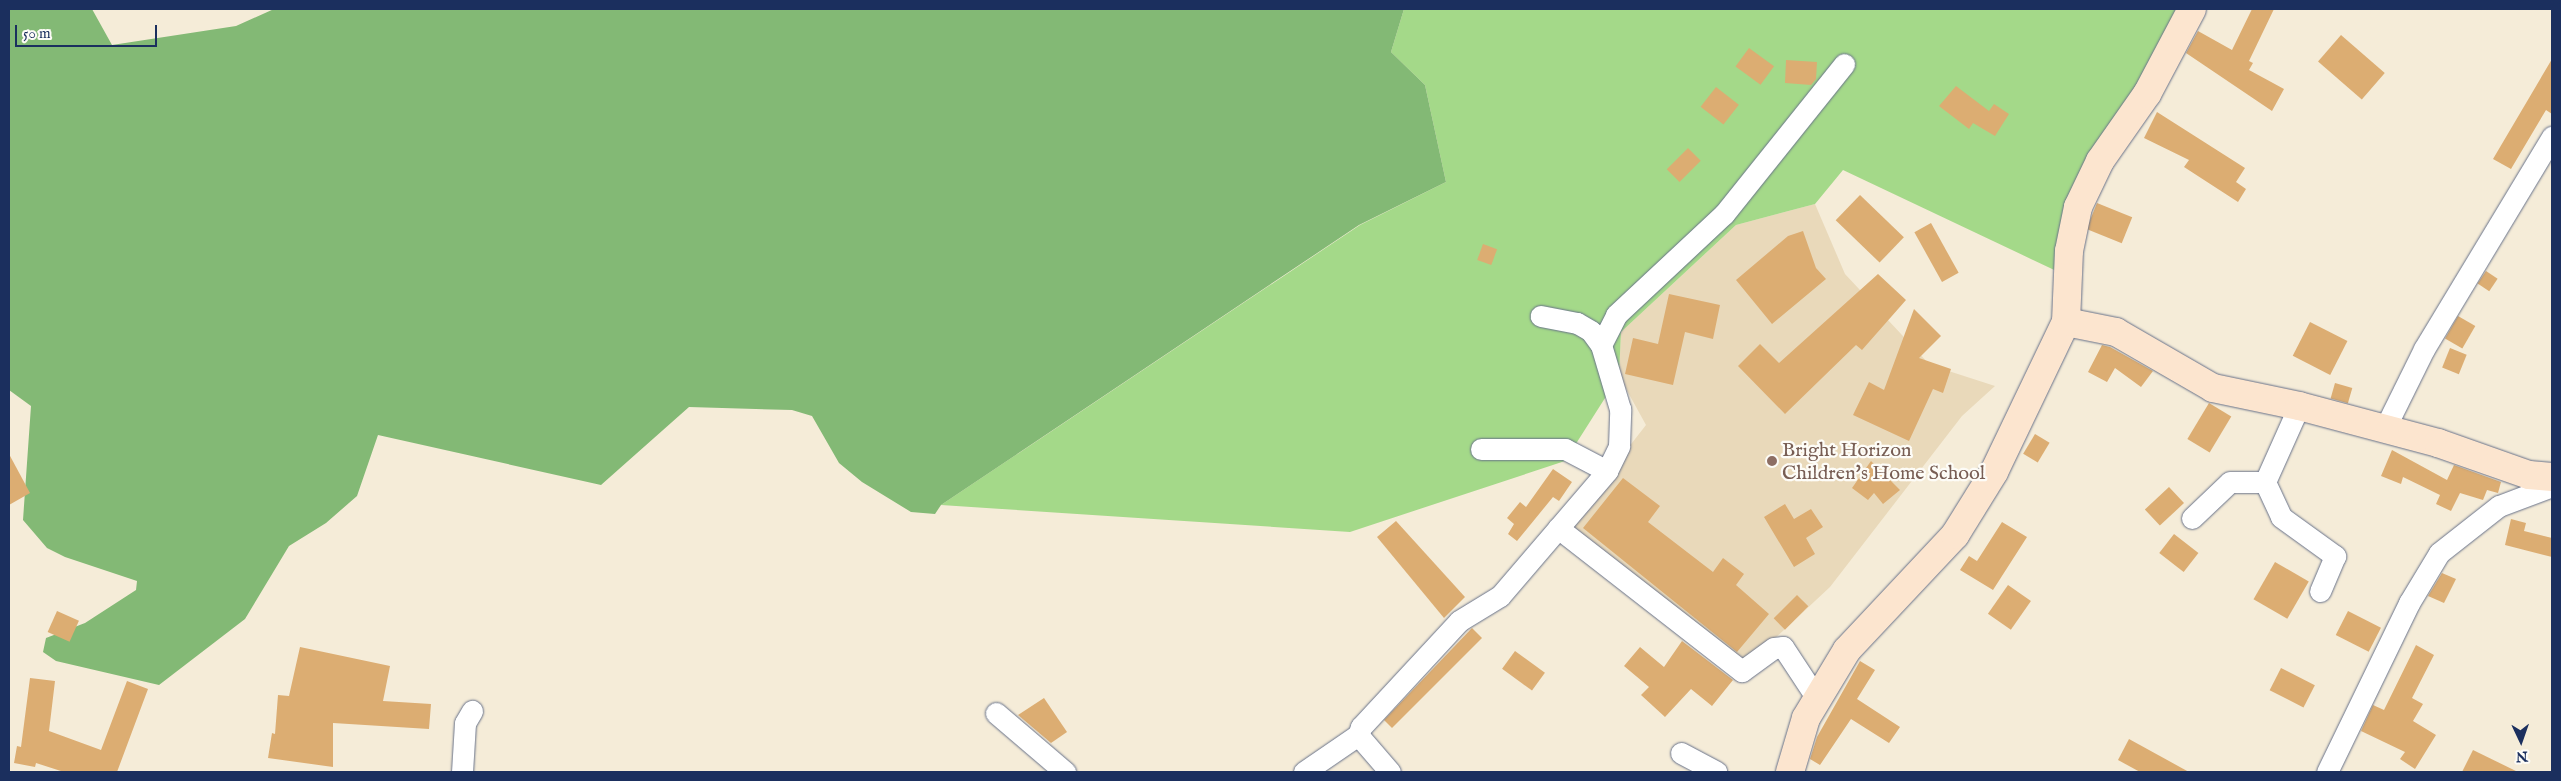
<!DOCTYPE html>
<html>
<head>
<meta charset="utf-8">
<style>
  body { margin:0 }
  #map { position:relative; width:2561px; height:781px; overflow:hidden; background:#f5ecd8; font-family:"IM FELL English",serif }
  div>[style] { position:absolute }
  .built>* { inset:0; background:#e9d9ba }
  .green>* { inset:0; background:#a4d989 }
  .forest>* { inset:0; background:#83b975 }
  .building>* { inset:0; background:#dcad72; transform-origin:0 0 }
  .roads { filter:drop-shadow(0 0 1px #677189) drop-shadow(0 0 1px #677189) }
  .street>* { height:21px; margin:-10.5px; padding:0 10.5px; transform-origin:10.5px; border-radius:10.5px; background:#fff }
  .secondary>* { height:28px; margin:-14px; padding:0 14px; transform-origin:14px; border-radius:14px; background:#fce5cf }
  .dots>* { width:14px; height:14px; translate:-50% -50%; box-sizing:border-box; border:2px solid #fdfcf7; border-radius:50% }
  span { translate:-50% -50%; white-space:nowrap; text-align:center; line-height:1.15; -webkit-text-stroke:4.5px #fdfcf7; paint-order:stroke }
  .education-label { font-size:20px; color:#785e54 }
  .left { translate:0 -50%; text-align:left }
  .frame { position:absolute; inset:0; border:10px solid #1b2f5e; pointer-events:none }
  .north { position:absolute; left:2496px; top:716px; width:50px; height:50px; -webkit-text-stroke:4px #fdfcf7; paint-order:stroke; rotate:177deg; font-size:14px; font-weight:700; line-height:20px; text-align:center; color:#1b2f5e }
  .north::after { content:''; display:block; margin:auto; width:18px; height:22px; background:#1b2f5e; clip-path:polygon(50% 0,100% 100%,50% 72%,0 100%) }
  .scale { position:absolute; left:15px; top:25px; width:142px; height:22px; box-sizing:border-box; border:2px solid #1b2f5e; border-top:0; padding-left:6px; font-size:15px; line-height:18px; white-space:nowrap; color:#1b2f5e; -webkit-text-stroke:4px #fdfcf7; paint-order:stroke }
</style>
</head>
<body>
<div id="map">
  <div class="built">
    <div style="clip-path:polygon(1815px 204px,1845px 274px,1930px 365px,1995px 386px,1962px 416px,1830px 587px,1743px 668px,1564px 530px,1646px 425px,1619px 376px,1621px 332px,1736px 225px)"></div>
  </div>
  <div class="green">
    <div style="clip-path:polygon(1404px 9px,2187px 9px,2078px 207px,2067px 276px,1843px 170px,1815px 204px,1736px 225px,1621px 332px,1619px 376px,1565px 461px,1350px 532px,941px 505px,1360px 225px,1446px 182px,1425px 85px,1391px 52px)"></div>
  </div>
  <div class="forest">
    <div style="clip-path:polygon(9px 9px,92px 9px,112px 45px,236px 26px,274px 9px,1404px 9px,1391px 52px,1425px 85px,1446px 182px,1359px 225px,941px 505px,935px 514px,911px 512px,862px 482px,839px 463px,812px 416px,792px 410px,689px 407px,601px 485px,378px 435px,357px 496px,326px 523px,289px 546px,245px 619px,159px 685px,56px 661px,43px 652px,46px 638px,85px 623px,136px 590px,137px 581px,65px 557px,47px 548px,23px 520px,31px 406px,9px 390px)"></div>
  </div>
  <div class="building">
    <div style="clip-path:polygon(2252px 9px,2274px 9px,2249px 61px,2253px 63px,2249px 70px,2284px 89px,2272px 111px,2186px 53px,2198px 31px,2232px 50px)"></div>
    <div style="left:2341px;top:35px;width:58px;height:35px;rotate:41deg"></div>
    <div style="left:1749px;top:48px;width:31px;height:23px;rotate:36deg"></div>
    <div style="clip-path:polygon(2552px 59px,2552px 114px,2546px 110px,2511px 169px,2493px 159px)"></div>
    <div style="clip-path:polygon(1786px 60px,1817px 62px,1816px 79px,1811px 85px,1785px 83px)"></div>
    <div style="clip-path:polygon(1956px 86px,1989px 111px,1994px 104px,2009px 114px,1995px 136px,1973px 123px,1969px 129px,1939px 106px)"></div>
    <div style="left:1716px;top:87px;width:29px;height:25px;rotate:38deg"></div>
    <div style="clip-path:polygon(2157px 112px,2245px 168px,2236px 182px,2246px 189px,2238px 202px,2184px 167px,2189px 160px,2144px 138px)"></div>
    <div style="left:1688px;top:148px;width:18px;height:30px;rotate:45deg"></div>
    <div style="left:1860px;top:195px;width:61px;height:35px;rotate:44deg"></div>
    <div style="left:2097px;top:203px;width:38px;height:28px;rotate:22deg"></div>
    <div style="left:1931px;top:223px;width:57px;height:19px;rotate:61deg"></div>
    <div style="clip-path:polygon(1803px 231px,1816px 268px,1826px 279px,1772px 324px,1736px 280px,1788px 236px)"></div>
    <div style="left:1483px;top:244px;width:15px;height:17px;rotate:20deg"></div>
    <div style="left:2486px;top:271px;width:14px;height:15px;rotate:34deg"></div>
    <div style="clip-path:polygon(1878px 274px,1906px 300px,1862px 350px,1856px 345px,1785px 414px,1738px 366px,1760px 344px,1779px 363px)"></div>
    <div style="clip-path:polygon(1669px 294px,1720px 305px,1713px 339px,1685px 332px,1673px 385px,1625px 374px,1633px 338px,1658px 344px)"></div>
    <div style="clip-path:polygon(1914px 309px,1941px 336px,1919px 358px,1951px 369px,1943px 393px,1933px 389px,1909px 441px,1853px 415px,1869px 382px,1884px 390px)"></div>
    <div style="left:2458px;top:316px;width:20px;height:26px;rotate:30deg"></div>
    <div style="left:2310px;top:322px;width:42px;height:38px;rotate:27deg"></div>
    <div style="clip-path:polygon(2102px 345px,2110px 347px,2153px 371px,2141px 387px,2115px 368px,2107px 382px,2088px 372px)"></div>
    <div style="left:2450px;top:348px;width:18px;height:21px;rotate:22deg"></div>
    <div style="left:2335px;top:383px;width:18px;height:16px;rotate:16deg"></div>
    <div style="left:2209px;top:403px;width:26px;height:42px;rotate:31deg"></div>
    <div style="left:2035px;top:434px;width:17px;height:23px;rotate:31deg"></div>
    <div style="clip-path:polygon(2392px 450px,2447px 480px,2454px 465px,2501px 482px,2498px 493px,2487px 490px,2483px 500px,2460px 493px,2451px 511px,2436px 504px,2440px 495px,2403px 477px,2401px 484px,2381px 476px)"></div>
    <div style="clip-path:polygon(9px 454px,30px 493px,9px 505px)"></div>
    <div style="clip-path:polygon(1871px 461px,1900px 490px,1883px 504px,1874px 493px,1868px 500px,1852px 488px)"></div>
    <div style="clip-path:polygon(1553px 469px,1572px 482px,1559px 501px,1553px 497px,1517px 541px,1508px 534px,1514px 524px,1507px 518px,1520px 502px,1526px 507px)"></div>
    <div style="clip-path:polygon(1623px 478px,1660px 506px,1648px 522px,1713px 572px,1723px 558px,1744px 574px,1736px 585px,1769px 614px,1737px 652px,1583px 528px)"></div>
    <div style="left:2169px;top:487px;width:22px;height:33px;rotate:47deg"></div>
    <div style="clip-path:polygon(1785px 504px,1794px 519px,1811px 509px,1823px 527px,1806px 538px,1815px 554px,1794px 567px,1764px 517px)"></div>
    <div style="clip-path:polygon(2511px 519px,2526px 523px,2524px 531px,2552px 538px,2552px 557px,2505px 545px)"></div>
    <div style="clip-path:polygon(1396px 521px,1465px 597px,1444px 618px,1377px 537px)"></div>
    <div style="clip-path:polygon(2002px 522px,2027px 537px,1993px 590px,1960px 570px,1969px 556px,1977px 561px)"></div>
    <div style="left:2174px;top:534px;width:31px;height:24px;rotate:38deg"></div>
    <div style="left:2275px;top:562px;width:39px;height:43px;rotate:30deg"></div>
    <div style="clip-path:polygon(2442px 573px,2456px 579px,2444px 603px,2428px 596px)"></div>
    <div style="left:2008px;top:585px;width:28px;height:35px;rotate:35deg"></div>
    <div style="left:1797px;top:595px;width:16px;height:33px;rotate:45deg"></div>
    <div style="left:57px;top:611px;width:24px;height:23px;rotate:24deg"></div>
    <div style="left:2348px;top:611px;width:37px;height:27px;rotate:27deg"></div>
    <div style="clip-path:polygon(1472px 628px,1482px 638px,1392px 728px,1384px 720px)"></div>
    <div style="clip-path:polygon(1682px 641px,1733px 680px,1712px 706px,1691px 689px,1665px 717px,1641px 695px,1649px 687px,1624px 666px,1640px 647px,1664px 667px)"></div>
    <div style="clip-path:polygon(2416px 645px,2434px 655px,2412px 698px,2423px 704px,2413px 721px,2436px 735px,2415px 769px,2400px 759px,2405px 752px,2361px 731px,2373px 705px,2384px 710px)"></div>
    <div style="clip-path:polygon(300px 647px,390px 666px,383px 701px,431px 704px,429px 729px,333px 723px,333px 767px,268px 758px,272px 733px,275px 734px,278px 695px,289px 696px)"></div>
    <div style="left:1515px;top:651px;width:37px;height:22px;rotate:36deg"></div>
    <div style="clip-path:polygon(1860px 661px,1875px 670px,1857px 699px,1900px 727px,1889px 743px,1851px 719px,1820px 765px,1810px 759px,1817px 737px)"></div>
    <div style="left:2281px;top:668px;width:38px;height:25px;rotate:27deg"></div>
    <div style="clip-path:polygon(30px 678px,55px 681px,49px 731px,101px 750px,127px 681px,148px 689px,117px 772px,64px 772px,36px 763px,35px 767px,14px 763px,17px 746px,21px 747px)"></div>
    <div style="clip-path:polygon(1044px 698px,1067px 732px,1051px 743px,1018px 715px)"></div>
    <div style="clip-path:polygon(2129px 739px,2189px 772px,2140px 772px,2118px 760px)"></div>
    <div style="clip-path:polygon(2473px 750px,2518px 772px,2462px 772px)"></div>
  </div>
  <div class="roads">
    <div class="street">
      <div style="left:1601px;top:345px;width:34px;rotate:-63deg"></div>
      <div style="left:1616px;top:315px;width:148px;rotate:-43.1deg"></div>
      <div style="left:1724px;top:214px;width:192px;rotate:-51.3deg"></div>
      <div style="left:2299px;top:406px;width:83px;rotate:114.1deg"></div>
      <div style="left:2265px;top:482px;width:38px;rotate:65deg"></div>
      <div style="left:2281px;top:517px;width:67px;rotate:35.8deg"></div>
      <div style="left:2335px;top:556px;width:38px;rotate:113deg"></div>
      <div style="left:2384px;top:430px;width:90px;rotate:-63.7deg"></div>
      <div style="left:2424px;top:349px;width:248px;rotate:-58.9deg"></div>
      <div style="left:1481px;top:449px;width:84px"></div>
      <div style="left:1565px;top:449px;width:47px;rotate:27.6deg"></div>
      <div style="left:2192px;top:518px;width:52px;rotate:-43.5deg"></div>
      <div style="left:2230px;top:482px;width:35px"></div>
      <div style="left:1558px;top:528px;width:233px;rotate:37.9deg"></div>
      <div style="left:1742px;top:671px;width:39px;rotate:-36deg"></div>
      <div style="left:1774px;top:648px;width:9px;rotate:-6deg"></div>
      <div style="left:1783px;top:647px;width:64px;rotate:56.6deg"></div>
      <div style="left:996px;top:713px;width:91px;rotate:40.5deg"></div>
      <div style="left:1681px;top:753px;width:40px;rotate:28deg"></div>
      <div style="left:462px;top:772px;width:49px;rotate:-86.5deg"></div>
      <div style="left:465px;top:723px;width:14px;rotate:-60deg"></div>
      <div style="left:1304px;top:772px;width:65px;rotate:-34.4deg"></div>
      <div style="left:1390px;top:772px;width:49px;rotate:-130.9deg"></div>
      <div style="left:1358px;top:735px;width:9px;rotate:-69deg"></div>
      <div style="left:1361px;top:727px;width:144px;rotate:-47.2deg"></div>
      <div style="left:1459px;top:621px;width:48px;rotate:-31.4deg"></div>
      <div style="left:1500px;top:596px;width:165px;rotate:-49.4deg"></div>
      <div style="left:1607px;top:471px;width:28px;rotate:-64deg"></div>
      <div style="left:1619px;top:446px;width:37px;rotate:-88deg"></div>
      <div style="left:1620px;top:409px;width:67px;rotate:-106.5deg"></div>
      <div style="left:1601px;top:345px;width:17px;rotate:-126deg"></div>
      <div style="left:1591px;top:331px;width:16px;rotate:-150deg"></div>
      <div style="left:1577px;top:323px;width:37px;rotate:-169deg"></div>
      <div style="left:2327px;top:772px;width:188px;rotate:-64.1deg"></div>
      <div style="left:2409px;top:603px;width:58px;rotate:-59deg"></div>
      <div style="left:2439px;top:553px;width:76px;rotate:-38.1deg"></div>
      <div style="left:2499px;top:506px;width:57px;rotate:-20.7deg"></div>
    </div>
    <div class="secondary">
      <div style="left:2066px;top:322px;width:51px;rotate:11.3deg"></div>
      <div style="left:2116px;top:332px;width:112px;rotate:30deg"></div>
      <div style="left:2213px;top:388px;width:88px;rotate:11.8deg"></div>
      <div style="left:2299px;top:406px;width:144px;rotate:14.9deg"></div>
      <div style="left:2438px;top:443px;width:96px;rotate:19.4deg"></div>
      <div style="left:2529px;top:475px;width:23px;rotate:5deg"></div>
      <div style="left:1790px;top:772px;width:56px;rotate:-73.5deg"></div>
      <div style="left:1806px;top:718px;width:79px;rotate:-58.9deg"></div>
      <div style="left:1847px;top:650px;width:158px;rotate:-46.8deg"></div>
      <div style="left:1955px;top:535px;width:74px;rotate:-58.2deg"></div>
      <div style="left:1994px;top:472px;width:166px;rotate:-64.4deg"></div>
      <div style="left:2066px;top:322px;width:71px;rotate:-87.6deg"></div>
      <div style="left:2069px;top:251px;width:45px;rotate:-78.4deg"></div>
      <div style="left:2078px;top:207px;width:51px;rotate:-64.4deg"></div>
      <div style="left:2100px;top:161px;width:82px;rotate:-55deg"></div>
      <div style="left:2147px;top:94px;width:96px;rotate:-62.1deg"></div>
    </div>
  </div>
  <div class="dots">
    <div style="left:1772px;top:461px;background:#8d6e63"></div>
  </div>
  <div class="education-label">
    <span class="left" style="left:1782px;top:462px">Bright Horizon<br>Children's Home School</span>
  </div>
  <div class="frame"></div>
  <div class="north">N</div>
  <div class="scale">50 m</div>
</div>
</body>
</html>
